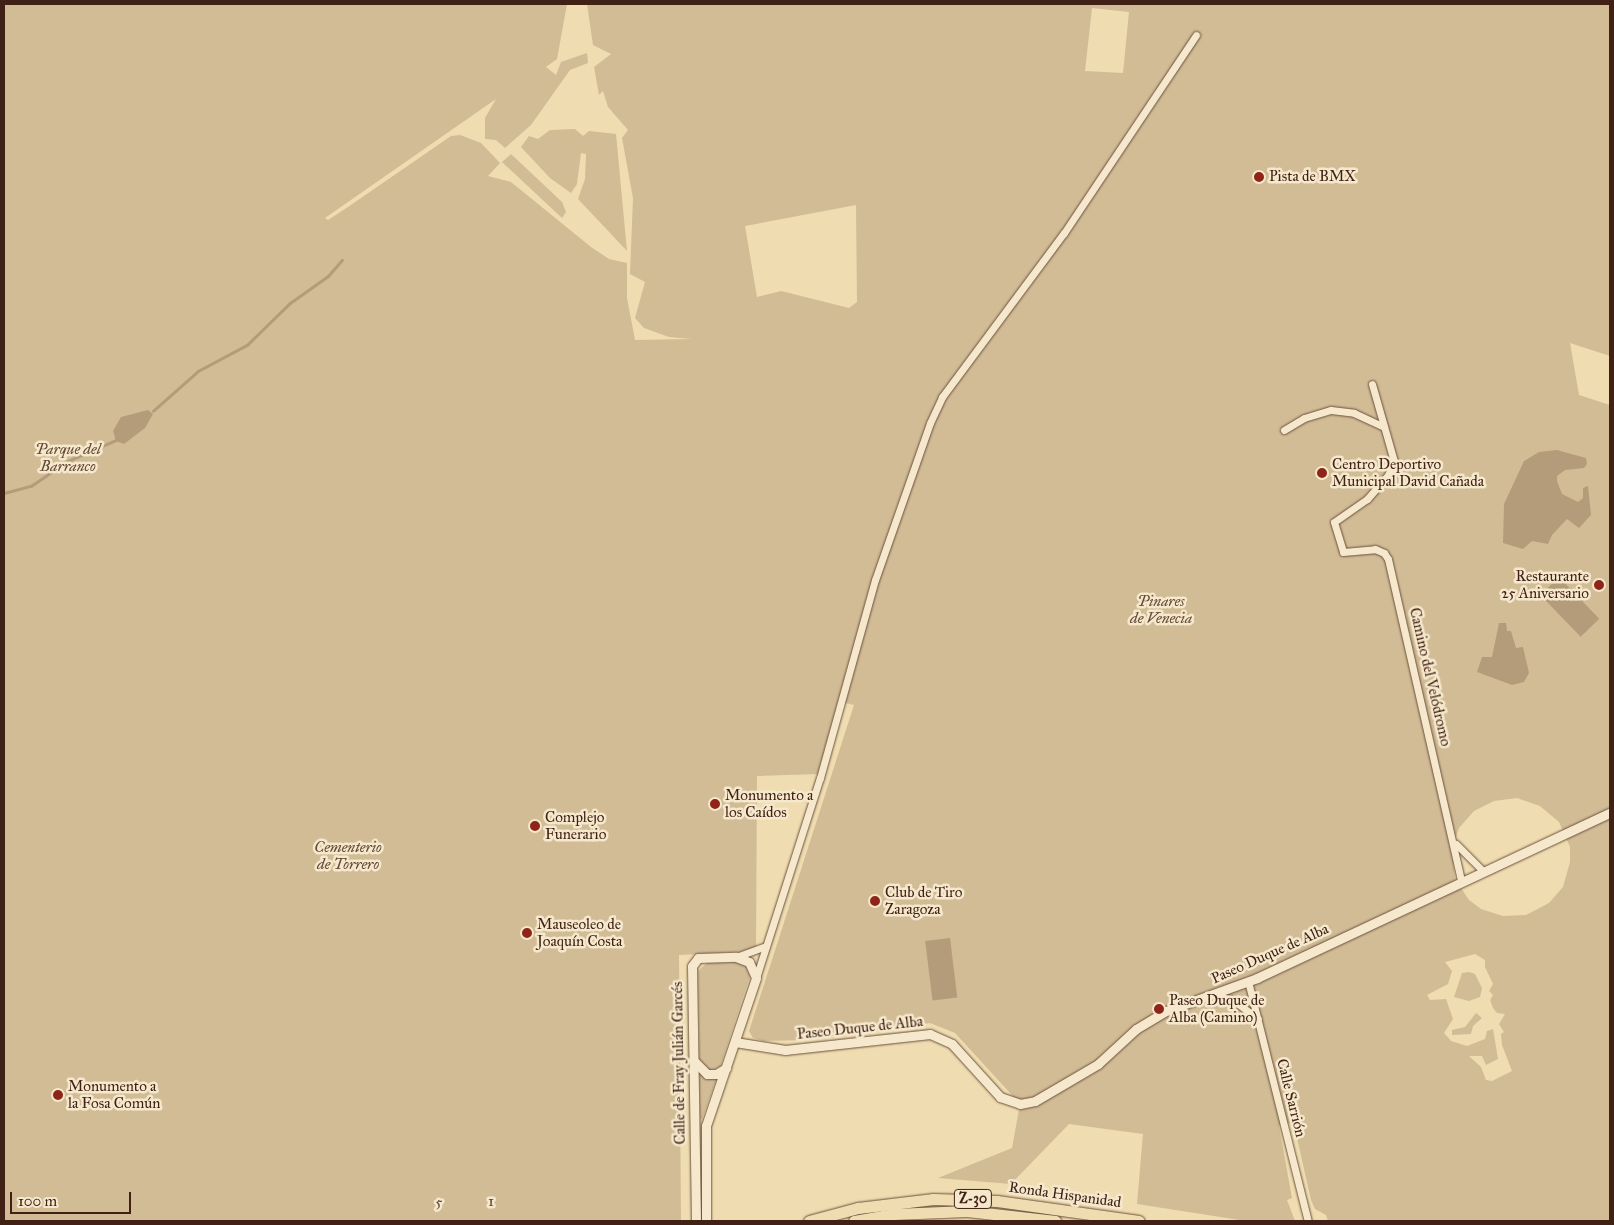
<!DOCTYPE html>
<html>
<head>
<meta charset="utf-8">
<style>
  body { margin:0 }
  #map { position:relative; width:1614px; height:1225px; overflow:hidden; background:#efdcb0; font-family:"IM FELL Great Primer",serif }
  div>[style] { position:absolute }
  .green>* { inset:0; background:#d1bc96 }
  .water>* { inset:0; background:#b49c7b; transform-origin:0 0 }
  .stream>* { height:2.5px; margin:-1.25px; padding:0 1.25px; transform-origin:1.25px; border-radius:1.25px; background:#b49c7b }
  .roads { filter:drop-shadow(0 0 1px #6c503c) drop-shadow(0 0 1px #6c503c) }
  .minor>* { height:7px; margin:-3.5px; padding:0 3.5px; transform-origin:3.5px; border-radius:3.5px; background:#f5e8cc }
  .tertiary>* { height:9px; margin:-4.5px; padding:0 4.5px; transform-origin:4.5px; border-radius:4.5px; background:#f5e8cc }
  .trunk>* { height:11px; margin:-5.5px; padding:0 5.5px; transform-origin:5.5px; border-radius:5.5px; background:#efdcb0 }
  .dots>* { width:14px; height:14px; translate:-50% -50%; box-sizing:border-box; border:2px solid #f5e8cc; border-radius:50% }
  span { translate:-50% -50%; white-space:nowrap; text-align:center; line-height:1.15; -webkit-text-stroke:5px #f5e8cc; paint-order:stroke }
  .shield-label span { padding:1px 4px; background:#f5e8cc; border:1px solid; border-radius:4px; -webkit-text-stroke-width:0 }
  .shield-label { font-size:14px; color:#412115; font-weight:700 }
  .poi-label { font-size:15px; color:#412115 }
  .left { translate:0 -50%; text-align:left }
  .right { translate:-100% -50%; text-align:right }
  .park-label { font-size:15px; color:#654835; font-style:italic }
  .street-label { font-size:15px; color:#412115 }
  .frame { position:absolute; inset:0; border:5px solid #412115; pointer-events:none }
  .scale { position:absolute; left:10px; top:1192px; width:121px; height:22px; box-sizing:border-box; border:2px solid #412115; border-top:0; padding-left:6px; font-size:15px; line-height:18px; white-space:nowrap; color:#412115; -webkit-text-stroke:4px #f5e8cc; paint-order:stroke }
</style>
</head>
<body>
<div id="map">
  <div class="green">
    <div style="clip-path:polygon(evenodd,4px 4px,567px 4px,557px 59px,546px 67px,556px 75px,561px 62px,587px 53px,588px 63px,570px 70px,531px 125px,505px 148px,496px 140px,485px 139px,485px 118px,496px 99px,325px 218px,328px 220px,348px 207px,451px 136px,460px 135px,481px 143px,500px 163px,488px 176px,511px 182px,591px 247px,609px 259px,627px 263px,627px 298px,635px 340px,692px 339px,669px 337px,644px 328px,635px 318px,645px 282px,630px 274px,633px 198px,622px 138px,628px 130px,608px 107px,603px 91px,599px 95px,594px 67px,611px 54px,593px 45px,587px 4px,1610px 4px,1610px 356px,1570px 343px,1579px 395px,1610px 405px,1610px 1221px,1328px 1221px,1326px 1215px,1315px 1209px,1311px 1200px,1294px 1125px,1285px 1122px,1279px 1126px,1292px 1198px,1287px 1200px,1295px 1221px,1246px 1221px,1137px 1204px,1143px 1134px,1069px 1124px,1011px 1184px,938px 1178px,1012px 1148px,1020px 1104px,955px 1033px,930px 1023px,805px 1040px,763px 1041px,753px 1038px,749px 1031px,854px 705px,841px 702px,821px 774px,757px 776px,756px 951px,679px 955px,681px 1221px,4px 1221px,4px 4px,1092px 8px,1129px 12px,1123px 73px,1085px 71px,1092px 8px,4px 4px,856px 205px,857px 302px,849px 308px,781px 291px,757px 297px,745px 226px,856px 205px,4px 4px,1517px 798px,1540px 806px,1559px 822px,1570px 847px,1570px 862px,1563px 887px,1549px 903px,1526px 915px,1503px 916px,1481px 909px,1469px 900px,1455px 879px,1452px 848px,1459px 828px,1474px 811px,1494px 801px,1517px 798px,4px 4px,1475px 954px,1485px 960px,1485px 967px,1493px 984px,1489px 991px,1493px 995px,1490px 1000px,1493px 1008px,1497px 1013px,1505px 1014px,1499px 1024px,1504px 1032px,1501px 1034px,1502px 1045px,1512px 1071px,1492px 1081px,1486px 1080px,1481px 1067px,1469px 1056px,1482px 1056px,1486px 1065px,1498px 1059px,1493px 1029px,1487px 1031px,1485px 1039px,1467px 1046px,1451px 1041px,1444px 1033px,1453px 1019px,1446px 999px,1430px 1000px,1427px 995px,1448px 984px,1452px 971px,1445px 962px,1475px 954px)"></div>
    <div style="clip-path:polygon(575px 129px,583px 136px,589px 131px,616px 134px,627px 251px,578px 199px,585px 179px,586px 154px,581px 153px,577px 184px,571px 193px,550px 178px,521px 147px,529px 136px,538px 139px,550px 130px)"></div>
    <div style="clip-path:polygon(511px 154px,562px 202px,566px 212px,562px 218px,502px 162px)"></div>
    <div style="clip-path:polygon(741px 962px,745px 963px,750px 976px,722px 1061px,720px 1067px,709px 1071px,699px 1061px,698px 971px,707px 963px)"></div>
    <div style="clip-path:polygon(1469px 972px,1475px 974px,1482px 988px,1480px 997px,1469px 1001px,1454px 997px,1462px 973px)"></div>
    <div style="clip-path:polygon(1476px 1013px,1482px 1018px,1473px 1026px,1471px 1034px,1452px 1035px,1452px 1030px,1465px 1027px)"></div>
    <div style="clip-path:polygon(699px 1075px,717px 1077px,702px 1119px,700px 1119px)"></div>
  </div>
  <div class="water">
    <div style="clip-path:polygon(148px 410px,153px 414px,145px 428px,124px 444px,116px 441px,113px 431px,121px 417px)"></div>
    <div style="clip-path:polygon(1557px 450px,1586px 458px,1587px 464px,1584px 468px,1565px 470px,1557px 476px,1557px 481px,1562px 494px,1578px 502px,1583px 498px,1583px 488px,1588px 486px,1591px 515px,1579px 528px,1567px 519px,1552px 535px,1548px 544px,1532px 541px,1523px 549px,1503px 543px,1504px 504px,1524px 461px,1539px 452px)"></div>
    <div style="left:1559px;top:577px;width:58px;height:26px;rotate:46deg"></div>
    <div style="clip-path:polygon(1499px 623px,1506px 623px,1507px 631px,1511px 631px,1516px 648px,1523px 647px,1529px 673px,1524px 682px,1512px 685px,1477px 672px,1482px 657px,1492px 657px)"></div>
    <div style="left:950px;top:938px;width:60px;height:25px;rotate:83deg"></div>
  </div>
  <div class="stream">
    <div style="left:153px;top:411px;width:60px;rotate:-41.6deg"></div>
    <div style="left:198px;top:371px;width:55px;rotate:-28deg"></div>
    <div style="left:247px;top:345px;width:60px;rotate:-44.3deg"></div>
    <div style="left:290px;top:303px;width:47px;rotate:-35.4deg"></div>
    <div style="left:328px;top:276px;width:21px;rotate:-49deg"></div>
    <div style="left:4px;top:493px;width:28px;rotate:-15deg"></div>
    <div style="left:31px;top:486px;width:42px;rotate:-34.4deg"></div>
    <div style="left:66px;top:462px;width:55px;rotate:-23.7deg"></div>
  </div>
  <div class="roads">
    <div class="minor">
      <div style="left:1372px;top:384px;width:80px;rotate:74.1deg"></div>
      <div style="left:1394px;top:461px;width:15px;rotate:113deg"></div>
      <div style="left:1388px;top:475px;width:32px;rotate:131deg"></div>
      <div style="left:1367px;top:499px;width:40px;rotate:145.1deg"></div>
      <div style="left:1334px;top:522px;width:31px;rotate:73deg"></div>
      <div style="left:1343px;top:552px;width:32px;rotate:-5deg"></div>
      <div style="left:1375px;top:549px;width:10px;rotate:24deg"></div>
      <div style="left:1384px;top:553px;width:7px;rotate:56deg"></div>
      <div style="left:1388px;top:559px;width:330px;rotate:77.2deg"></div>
      <div style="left:1284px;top:430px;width:23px;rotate:-31deg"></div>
      <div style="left:1304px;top:418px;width:28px;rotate:-17deg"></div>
      <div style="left:1331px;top:410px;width:23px;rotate:7deg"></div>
      <div style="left:1354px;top:413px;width:33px;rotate:25deg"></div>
      <div style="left:1456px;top:844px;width:38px;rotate:45deg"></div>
      <div style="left:736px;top:957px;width:32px;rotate:-20deg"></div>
      <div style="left:756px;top:978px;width:210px;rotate:-72.3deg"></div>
      <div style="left:820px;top:778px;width:205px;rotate:-74.5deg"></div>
      <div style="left:875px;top:580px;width:166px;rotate:-70.7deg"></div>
      <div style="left:930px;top:423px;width:29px;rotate:-65deg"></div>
      <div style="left:942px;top:397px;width:204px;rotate:-53.4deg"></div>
      <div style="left:1064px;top:233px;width:238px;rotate:-56.3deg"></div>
      <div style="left:1248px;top:981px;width:247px;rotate:76deg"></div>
      <div style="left:1213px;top:995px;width:21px;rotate:14deg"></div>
      <div style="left:1233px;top:1000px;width:31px;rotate:37deg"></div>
    </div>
    <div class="tertiary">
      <div style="left:735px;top:1042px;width:51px;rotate:9.1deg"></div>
      <div style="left:785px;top:1050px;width:146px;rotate:-6.3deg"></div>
      <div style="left:930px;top:1034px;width:24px;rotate:24deg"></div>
      <div style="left:952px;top:1044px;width:72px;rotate:47.8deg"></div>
      <div style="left:1000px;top:1097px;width:21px;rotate:19deg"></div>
      <div style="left:1020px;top:1104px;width:15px;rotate:-11deg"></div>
      <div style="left:1035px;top:1101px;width:73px;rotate:-30.4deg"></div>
      <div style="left:1098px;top:1064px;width:52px;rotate:-42.6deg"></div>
      <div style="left:1136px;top:1029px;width:35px;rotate:-31deg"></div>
      <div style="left:1166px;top:1011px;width:97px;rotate:-19.9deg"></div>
      <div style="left:1257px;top:978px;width:390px;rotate:-25.1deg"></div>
      <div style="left:693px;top:1060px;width:20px;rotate:45deg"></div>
      <div style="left:707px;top:1074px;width:9px"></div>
      <div style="left:716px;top:1074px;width:12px;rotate:-31deg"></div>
      <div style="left:696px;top:1221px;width:255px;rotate:-90.9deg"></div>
      <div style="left:692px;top:966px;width:10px;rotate:-53deg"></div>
      <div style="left:698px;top:958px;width:38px;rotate:-2deg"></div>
      <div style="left:736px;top:957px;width:14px;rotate:21deg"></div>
      <div style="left:749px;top:962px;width:17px;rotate:66deg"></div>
      <div style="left:756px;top:978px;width:156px;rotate:108.7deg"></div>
      <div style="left:706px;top:1126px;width:95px;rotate:90deg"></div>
    </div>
    <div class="trunk">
      <div style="left:809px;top:1221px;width:51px;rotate:-14.9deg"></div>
      <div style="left:858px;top:1208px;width:76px;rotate:-6.8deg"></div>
      <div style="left:933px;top:1199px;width:64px;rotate:1.8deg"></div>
      <div style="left:997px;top:1201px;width:143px;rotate:8deg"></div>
      <div style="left:854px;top:1221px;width:41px;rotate:-9.9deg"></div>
      <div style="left:894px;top:1214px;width:73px;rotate:-2.4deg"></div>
      <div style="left:967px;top:1211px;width:89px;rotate:6.5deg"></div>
    </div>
  </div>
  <div class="dots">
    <div style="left:1259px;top:177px;background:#8f2418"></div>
    <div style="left:1322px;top:473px;background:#8f2418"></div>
    <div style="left:1599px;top:585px;background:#8f2418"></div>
    <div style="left:715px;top:804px;background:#8f2418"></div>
    <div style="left:535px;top:826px;background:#8f2418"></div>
    <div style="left:875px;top:901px;background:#8f2418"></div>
    <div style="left:527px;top:933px;background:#8f2418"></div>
    <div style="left:1159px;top:1009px;background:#8f2418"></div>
    <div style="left:58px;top:1095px;background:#8f2418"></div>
  </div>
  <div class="shield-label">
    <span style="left:973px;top:1199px">Z-30</span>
  </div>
  <div class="poi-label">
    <span class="left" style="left:1269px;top:177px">Pista de BMX</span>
    <span class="left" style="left:1332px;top:473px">Centro Deportivo<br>Municipal David Cañada</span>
    <span class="right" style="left:1589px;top:585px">Restaurante<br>25 Aniversario</span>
    <span class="left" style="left:725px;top:804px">Monumento a<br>los Caídos</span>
    <span class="left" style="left:545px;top:826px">Complejo<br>Funerario</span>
    <span class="left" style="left:885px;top:901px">Club de Tiro<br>Zaragoza</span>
    <span class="left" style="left:537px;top:933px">Mauseoleo de<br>Joaquín Costa</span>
    <span class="left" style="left:1169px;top:1009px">Paseo Duque de<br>Alba (Camino)</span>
    <span class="left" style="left:68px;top:1095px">Monumento a<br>la Fosa Común</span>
  </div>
  <div class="park-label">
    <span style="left:68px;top:458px">Parque del<br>Barranco</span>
    <span style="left:1161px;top:610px">Pinares<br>de Venecia</span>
    <span style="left:348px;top:856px">Cementerio<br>de Torrero</span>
    <span style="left:491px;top:1202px">1</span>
    <span style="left:439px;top:1203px">5</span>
  </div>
  <div class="street-label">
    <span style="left:1430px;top:677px;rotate:77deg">Camino del Velódromo</span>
    <span style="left:1270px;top:954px;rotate:-24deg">Paseo Duque de Alba</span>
    <span style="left:860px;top:1028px;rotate:-6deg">Paseo Duque de Alba</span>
    <span style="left:679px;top:1063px;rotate:-91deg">Calle de Fray Julián Garcés</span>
    <span style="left:1291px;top:1098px;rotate:76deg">Calle Sarrión</span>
    <span style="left:1065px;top:1195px;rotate:8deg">Ronda Hispanidad</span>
  </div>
  <div class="frame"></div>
  <div class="scale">100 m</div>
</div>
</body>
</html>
